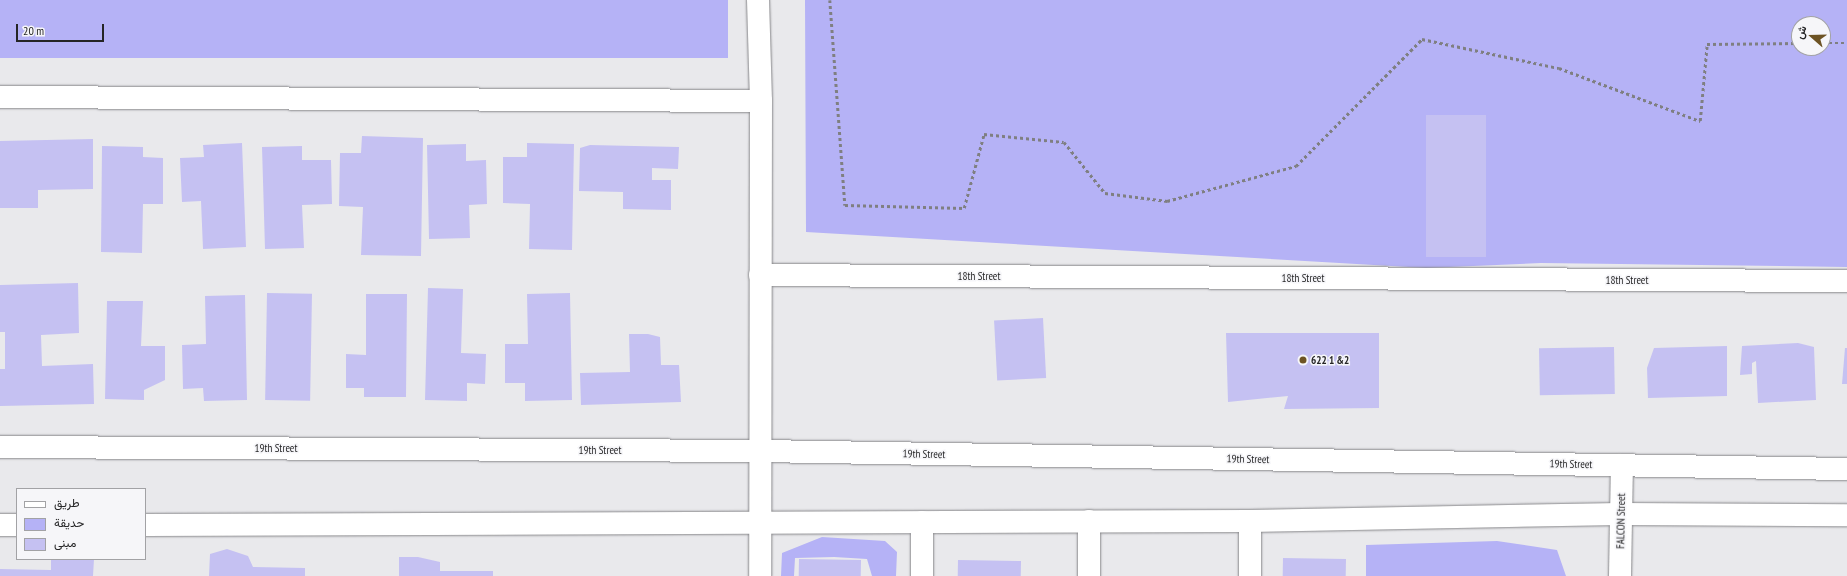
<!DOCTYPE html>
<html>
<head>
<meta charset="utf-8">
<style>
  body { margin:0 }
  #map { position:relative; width:1847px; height:576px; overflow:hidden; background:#e9e9ec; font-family:"PT Sans Narrow",Vazirmatn,sans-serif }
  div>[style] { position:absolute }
  .green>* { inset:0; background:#b5b2f6; transform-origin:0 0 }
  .building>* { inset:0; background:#c5c1f2; transform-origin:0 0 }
  .path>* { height:2.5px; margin-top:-1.25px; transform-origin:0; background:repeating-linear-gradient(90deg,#7f7f81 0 3px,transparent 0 6px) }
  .roads { filter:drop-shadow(0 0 1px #87878a) drop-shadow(0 0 1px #87878a) }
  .street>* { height:22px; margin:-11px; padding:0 11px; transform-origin:11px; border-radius:11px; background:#fff }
  .dots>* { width:11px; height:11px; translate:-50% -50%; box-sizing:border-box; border:2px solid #f6f6f9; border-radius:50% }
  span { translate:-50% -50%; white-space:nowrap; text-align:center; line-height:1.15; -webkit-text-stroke:3px #f6f6f9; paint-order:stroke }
  .street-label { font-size:11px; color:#252526 }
  .poi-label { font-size:11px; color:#252526; font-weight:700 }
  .left { translate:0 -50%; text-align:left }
  .legend { position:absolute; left:16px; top:488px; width:130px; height:72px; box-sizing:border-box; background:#f6f6f9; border:1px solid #a2a2a5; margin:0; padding:5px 7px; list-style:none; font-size:12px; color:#252526 }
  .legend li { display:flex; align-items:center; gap:8px; height:20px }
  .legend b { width:20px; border:1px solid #a2a2a5 }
  .north { position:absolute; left:1791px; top:16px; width:40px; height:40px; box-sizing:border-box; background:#f6f6f9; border:1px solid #a2a2a5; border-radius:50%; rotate:290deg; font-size:11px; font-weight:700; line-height:16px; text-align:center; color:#252526 }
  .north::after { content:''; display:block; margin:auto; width:14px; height:18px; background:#6d5324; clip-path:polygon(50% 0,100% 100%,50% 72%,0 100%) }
  .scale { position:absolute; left:16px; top:24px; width:88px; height:18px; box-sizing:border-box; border:2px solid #252526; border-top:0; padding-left:5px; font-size:12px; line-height:14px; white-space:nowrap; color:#252526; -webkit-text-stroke:3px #f6f6f9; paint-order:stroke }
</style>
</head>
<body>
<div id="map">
  <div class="green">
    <div style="left:0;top:0;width:728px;height:58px"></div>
    <div style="clip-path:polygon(evenodd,805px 0,1847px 0,1847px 267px,1541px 263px,1426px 268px,806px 232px,805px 0,1799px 24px,1823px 24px,1823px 48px,1799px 48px,1799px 24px)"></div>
    <div style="clip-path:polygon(822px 537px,885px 541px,897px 552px,896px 576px,872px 576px,867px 559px,834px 557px,795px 558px,794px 576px,781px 576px,782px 553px)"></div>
    <div style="clip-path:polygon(1497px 541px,1557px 550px,1566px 576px,1366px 576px,1366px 545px)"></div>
  </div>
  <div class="building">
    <div style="left:1426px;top:115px;width:60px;height:142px"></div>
    <div style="clip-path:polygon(362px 136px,423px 138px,421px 256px,361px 255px,363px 207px,339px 206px,340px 153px,361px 153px)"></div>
    <div style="clip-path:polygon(93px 139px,93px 189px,38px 190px,38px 208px,0 208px,0 141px)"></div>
    <div style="clip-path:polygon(242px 143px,246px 247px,203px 249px,201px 201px,182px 202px,180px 158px,204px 157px,203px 145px)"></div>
    <div style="clip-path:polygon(527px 143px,574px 144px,572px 250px,529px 249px,530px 204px,503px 203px,503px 157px,527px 157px)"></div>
    <div style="clip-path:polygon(466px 144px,466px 161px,486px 160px,487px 204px,469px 205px,470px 238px,429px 239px,427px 145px)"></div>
    <div style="clip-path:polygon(590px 145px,679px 147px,678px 169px,652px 168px,652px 180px,671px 180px,671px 210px,623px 209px,623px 192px,579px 191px,580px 148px)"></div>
    <div style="clip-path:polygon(102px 146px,143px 147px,143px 157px,163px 158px,163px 204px,143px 204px,142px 253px,101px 252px)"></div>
    <div style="clip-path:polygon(302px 146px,302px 160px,331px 160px,332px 204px,302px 205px,304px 248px,265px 249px,262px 147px)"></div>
    <div style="clip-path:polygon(78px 283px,79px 333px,41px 335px,42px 366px,93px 364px,94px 404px,0 406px,0 369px,5px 369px,5px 332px,0 332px,0 285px)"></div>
    <div style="clip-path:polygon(428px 288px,463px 289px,461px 353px,486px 354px,485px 384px,467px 383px,467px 401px,425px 400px)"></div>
    <div style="left:267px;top:293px;width:45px;height:107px;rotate:1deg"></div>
    <div style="clip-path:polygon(570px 293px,572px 400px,525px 401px,525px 383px,505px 383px,505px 344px,528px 344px,527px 294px)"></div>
    <div style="clip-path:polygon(366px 294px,407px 294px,406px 397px,364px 397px,364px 388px,346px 388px,346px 354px,366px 355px)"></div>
    <div style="clip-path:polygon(245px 295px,247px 400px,204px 401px,203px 388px,183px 389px,182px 345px,206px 344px,205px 296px)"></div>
    <div style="clip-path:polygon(107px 301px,143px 301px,141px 346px,165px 346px,165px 380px,144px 390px,144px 400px,105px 399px)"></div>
    <div style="left:1043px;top:318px;width:60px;height:49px;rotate:87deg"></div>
    <div style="clip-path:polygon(1226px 333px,1379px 333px,1379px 408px,1284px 409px,1288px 396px,1228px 402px)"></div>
    <div style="clip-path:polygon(629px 334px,648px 334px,660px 337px,661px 365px,679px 365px,681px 402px,581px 405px,580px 373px,630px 372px)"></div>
    <div style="clip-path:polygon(1798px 343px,1814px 347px,1816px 400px,1758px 403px,1756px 361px,1752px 363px,1752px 374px,1740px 375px,1742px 346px)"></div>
    <div style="clip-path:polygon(1727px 346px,1727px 396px,1648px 398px,1647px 368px,1654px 348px)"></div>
    <div style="left:1614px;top:347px;width:47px;height:75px;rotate:89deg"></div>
    <div style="clip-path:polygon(1845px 348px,1847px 348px,1847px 384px,1842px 384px)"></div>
    <div style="clip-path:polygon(227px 549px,248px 556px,253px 567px,305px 568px,305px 576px,209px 576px,210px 554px)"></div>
    <div style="clip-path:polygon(399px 557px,418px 557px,440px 562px,440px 571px,493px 571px,493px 576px,399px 576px)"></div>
    <div style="left:1283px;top:558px;width:63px;height:18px;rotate:1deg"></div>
    <div style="clip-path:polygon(51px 559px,94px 559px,93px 576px,0 576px,0 569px,51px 570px)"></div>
    <div style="left:799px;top:559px;width:62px;height:17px;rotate:1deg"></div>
    <div style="left:958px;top:560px;width:63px;height:16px;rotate:1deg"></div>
  </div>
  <div class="path">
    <div style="left:830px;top:0;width:206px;rotate:85.8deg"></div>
    <div style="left:845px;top:205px;width:119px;rotate:1.4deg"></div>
    <div style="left:964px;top:208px;width:77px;rotate:-74.9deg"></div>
    <div style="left:984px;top:134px;width:80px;rotate:5.7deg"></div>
    <div style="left:1064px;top:142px;width:65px;rotate:51.2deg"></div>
    <div style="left:1105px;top:193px;width:63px;rotate:7.4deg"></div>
    <div style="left:1167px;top:201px;width:134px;rotate:-15.2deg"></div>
    <div style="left:1296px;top:166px;width:179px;rotate:-45.2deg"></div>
    <div style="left:1422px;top:39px;width:140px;rotate:12deg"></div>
    <div style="left:1559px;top:68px;width:151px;rotate:20.6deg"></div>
    <div style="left:1700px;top:121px;width:77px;rotate:-84.8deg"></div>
    <div style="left:1707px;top:44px;width:92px;rotate:-0.6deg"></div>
    <div style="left:1823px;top:43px;width:24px"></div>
  </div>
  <div class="roads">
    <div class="street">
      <div style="left:758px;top:0;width:101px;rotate:88.3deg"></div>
      <div style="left:761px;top:101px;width:475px;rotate:90.1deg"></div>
      <div style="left:0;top:97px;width:761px;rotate:0.3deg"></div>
      <div style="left:760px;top:275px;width:1087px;rotate:0.32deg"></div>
      <div style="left:0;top:447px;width:760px;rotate:0.3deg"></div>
      <div style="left:760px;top:451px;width:1087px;rotate:0.95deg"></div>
      <div style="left:1250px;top:521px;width:55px;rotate:90deg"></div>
      <div style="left:0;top:525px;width:17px"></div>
      <div style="left:145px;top:525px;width:1105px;rotate:-0.21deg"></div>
      <div style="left:1250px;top:521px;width:370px;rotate:-1.1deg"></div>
      <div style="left:1620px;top:514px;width:227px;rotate:0.3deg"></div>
      <div style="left:922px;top:576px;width:54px;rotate:-90deg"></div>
      <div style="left:1089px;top:576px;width:55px;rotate:-90deg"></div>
      <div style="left:1620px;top:576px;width:111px;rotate:-89deg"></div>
    </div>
  </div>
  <div class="dots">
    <div style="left:1303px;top:360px;background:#6d5324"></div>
  </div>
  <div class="street-label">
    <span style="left:979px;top:276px">18th Street</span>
    <span style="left:1303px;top:278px">18th Street</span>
    <span style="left:1627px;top:280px">18th Street</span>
    <span style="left:276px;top:448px">19th Street</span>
    <span style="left:600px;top:450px">19th Street</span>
    <span style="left:924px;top:454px;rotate:1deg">19th Street</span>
    <span style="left:1248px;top:459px;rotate:1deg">19th Street</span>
    <span style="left:1571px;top:464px;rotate:1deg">19th Street</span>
    <span style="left:1621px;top:521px;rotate:-89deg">FALCON Street</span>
  </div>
  <div class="poi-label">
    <span class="left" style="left:1311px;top:360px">622 1 &amp;2</span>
  </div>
  <ul class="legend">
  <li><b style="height:5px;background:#fff"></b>طريق</li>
  <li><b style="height:11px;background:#b5b2f6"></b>حديقة</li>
  <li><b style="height:11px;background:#c5c1f2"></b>مبنى</li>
  </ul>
  <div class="north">ش</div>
  <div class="scale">20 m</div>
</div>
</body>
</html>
